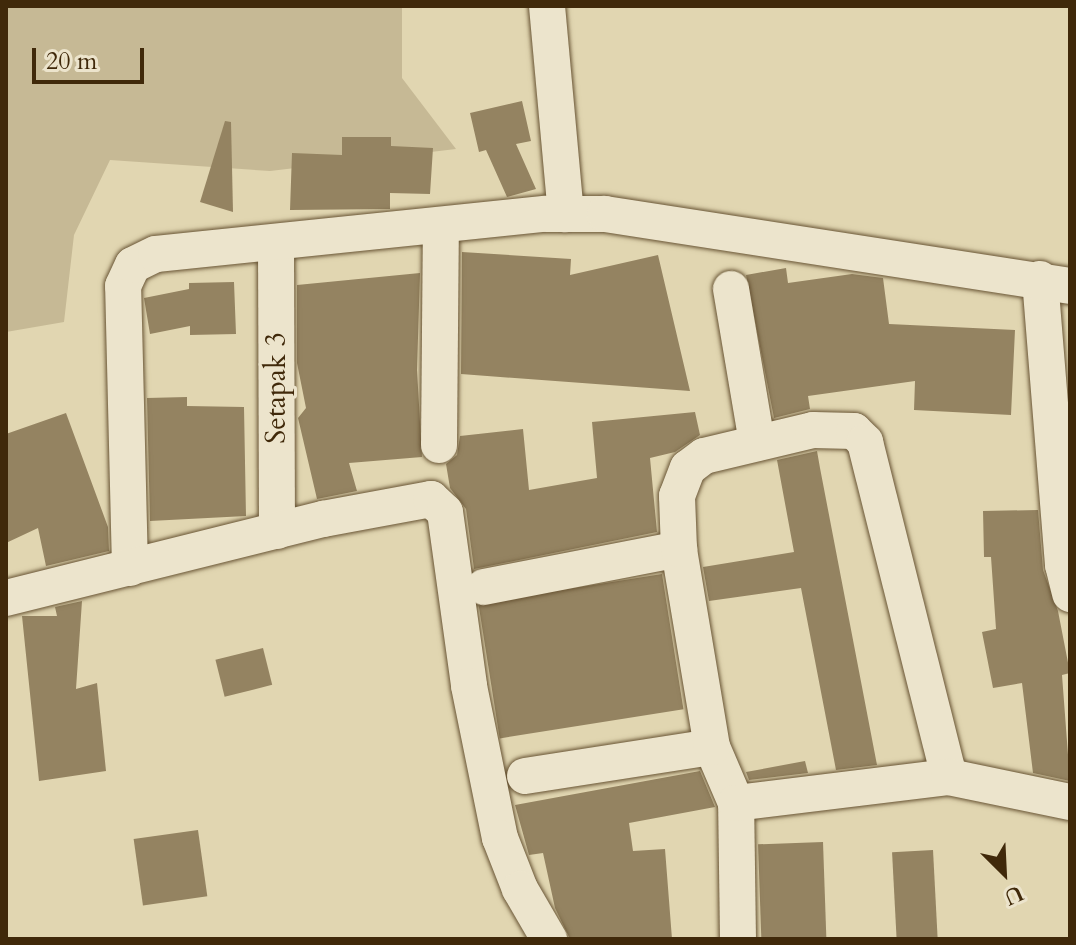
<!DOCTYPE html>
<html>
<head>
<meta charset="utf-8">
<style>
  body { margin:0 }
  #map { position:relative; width:1076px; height:945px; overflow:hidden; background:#e1d6b1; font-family:Cardo,serif }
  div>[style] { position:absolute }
  .green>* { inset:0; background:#c6b995 }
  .building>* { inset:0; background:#948361; transform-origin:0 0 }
  .roads { filter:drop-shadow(0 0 2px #685434) drop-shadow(0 0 2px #685434) }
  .minor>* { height:36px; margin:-18px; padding:0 18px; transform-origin:18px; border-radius:18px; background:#ece4cc }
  span { translate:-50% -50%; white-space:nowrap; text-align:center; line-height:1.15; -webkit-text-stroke:6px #ece4cc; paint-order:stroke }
  .street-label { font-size:28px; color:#40290a }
  .frame { position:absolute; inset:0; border:8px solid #40290a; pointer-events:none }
  .north { position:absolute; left:964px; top:833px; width:80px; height:80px; -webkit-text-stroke:6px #ece4cc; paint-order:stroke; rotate:156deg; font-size:22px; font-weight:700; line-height:32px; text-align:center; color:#40290a }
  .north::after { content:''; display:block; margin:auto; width:28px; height:36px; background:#40290a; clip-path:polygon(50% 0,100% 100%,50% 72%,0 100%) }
  .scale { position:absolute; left:32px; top:48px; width:112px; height:36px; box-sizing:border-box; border:4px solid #40290a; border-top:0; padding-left:10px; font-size:24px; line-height:28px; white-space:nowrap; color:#40290a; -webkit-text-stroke:6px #ece4cc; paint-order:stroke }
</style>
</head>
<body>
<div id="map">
  <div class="green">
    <div style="clip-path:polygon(6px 6px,402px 6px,402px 78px,456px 149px,270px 171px,110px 160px,74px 235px,64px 322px,6px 332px)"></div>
  </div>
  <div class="building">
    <div style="clip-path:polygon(522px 101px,531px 141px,516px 144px,536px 189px,507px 197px,486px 150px,479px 152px,470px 113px)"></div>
    <div style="clip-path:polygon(225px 121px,231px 122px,233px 212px,200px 202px)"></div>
    <div style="clip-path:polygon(342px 137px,391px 137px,391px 146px,433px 148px,430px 194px,390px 193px,390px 209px,290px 210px,292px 153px,342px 155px)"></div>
    <div style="clip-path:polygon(462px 252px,571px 259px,570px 275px,658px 255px,690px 391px,461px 374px)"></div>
    <div style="clip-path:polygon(786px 268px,788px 283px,852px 274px,883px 278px,889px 324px,1015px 330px,1011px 415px,914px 410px,915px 381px,808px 396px,810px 409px,774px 418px,746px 275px)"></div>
    <div style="clip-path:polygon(420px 273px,417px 370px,422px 457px,349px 463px,357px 491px,317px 499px,298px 418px,306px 408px,297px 363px,297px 285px)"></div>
    <div style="clip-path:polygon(234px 282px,236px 334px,190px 335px,190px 326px,150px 334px,144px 298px,189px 289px,189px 283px)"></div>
    <div style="clip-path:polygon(187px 397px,187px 406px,244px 407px,246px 516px,150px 521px,147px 398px)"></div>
    <div style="clip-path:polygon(695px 412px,700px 435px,675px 452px,650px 458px,657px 532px,474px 569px,466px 509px,450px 488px,446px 464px,457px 455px,460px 436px,523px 429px,529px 490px,597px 478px,592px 422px)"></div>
    <div style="clip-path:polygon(66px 413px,108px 527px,109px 551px,46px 566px,38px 528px,6px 543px,6px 434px)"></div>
    <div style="clip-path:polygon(817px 451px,820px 468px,877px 765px,836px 770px,801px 588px,709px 601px,703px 567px,794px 552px,777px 460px)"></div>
    <div style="clip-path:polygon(1038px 510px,1043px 570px,1058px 611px,1070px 673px,1062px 675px,1070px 781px,1033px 773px,1022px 683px,993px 688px,982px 632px,996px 629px,991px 557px,984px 557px,983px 511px)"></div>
    <div style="left:662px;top:574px;width:137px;height:186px;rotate:81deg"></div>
    <div style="clip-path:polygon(82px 601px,76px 689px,97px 683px,106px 771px,39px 781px,22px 616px,57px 616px,55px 607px)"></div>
    <div style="left:263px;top:648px;width:38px;height:49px;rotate:76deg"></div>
    <div style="clip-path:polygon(805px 761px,808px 773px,749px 780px,746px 772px)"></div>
    <div style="clip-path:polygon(700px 771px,715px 807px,629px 823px,633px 851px,665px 849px,672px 939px,570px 939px,555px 908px,543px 853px,529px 855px,515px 805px)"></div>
    <div style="left:198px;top:830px;width:67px;height:65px;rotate:82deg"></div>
    <div style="left:823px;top:842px;width:97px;height:65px;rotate:88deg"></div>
    <div style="left:933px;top:850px;width:89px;height:41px;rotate:87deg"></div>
  </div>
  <div class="roads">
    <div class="minor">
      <div style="left:547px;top:6px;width:209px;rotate:84.8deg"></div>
      <div style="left:276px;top:244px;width:287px;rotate:89.8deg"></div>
      <div style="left:1040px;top:279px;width:287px;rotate:85.4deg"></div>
      <div style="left:1063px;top:565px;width:30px;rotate:76deg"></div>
      <div style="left:731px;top:289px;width:156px;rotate:80.4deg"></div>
      <div style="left:439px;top:445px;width:219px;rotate:-89.5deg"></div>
      <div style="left:130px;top:568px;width:282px;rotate:-91.4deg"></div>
      <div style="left:123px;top:286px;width:23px;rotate:-65deg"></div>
      <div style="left:133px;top:265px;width:25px;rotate:-26deg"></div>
      <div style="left:156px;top:254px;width:392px;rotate:-5.9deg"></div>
      <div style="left:546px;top:214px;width:59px"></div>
      <div style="left:605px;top:214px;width:471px;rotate:8.8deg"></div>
      <div style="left:484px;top:587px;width:199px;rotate:-11deg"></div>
      <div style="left:6px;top:598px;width:327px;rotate:-14deg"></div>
      <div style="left:323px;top:519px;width:110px;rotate:-10.5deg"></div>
      <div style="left:431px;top:499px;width:19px;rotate:43deg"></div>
      <div style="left:445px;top:512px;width:176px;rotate:82.1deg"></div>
      <div style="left:469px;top:686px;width:155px;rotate:78.5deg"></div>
      <div style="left:500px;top:838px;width:55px;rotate:68.6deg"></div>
      <div style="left:520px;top:889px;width:58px;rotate:59.9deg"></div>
      <div style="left:525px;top:776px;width:189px;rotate:-8.8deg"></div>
      <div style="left:736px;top:803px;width:61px;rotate:-113.2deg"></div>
      <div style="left:712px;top:747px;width:201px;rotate:-99.5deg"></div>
      <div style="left:679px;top:549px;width:53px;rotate:-92.2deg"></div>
      <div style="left:677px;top:496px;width:30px;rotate:-69deg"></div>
      <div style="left:688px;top:468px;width:20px;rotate:-37deg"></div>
      <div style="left:704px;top:456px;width:112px;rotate:-13.4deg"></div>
      <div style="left:813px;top:430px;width:41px;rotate:1.4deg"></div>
      <div style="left:854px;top:431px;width:16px;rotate:45deg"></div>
      <div style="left:865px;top:442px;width:345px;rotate:75.9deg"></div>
      <div style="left:738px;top:939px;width:136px;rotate:-90.8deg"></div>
      <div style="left:736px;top:803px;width:215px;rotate:-7deg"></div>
      <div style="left:949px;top:777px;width:124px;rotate:11.7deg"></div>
    </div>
  </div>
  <div class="street-label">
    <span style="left:276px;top:388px;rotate:-90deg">Setapak 3</span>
  </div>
  <div class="frame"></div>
  <div class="north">U</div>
  <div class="scale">20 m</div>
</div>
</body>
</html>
